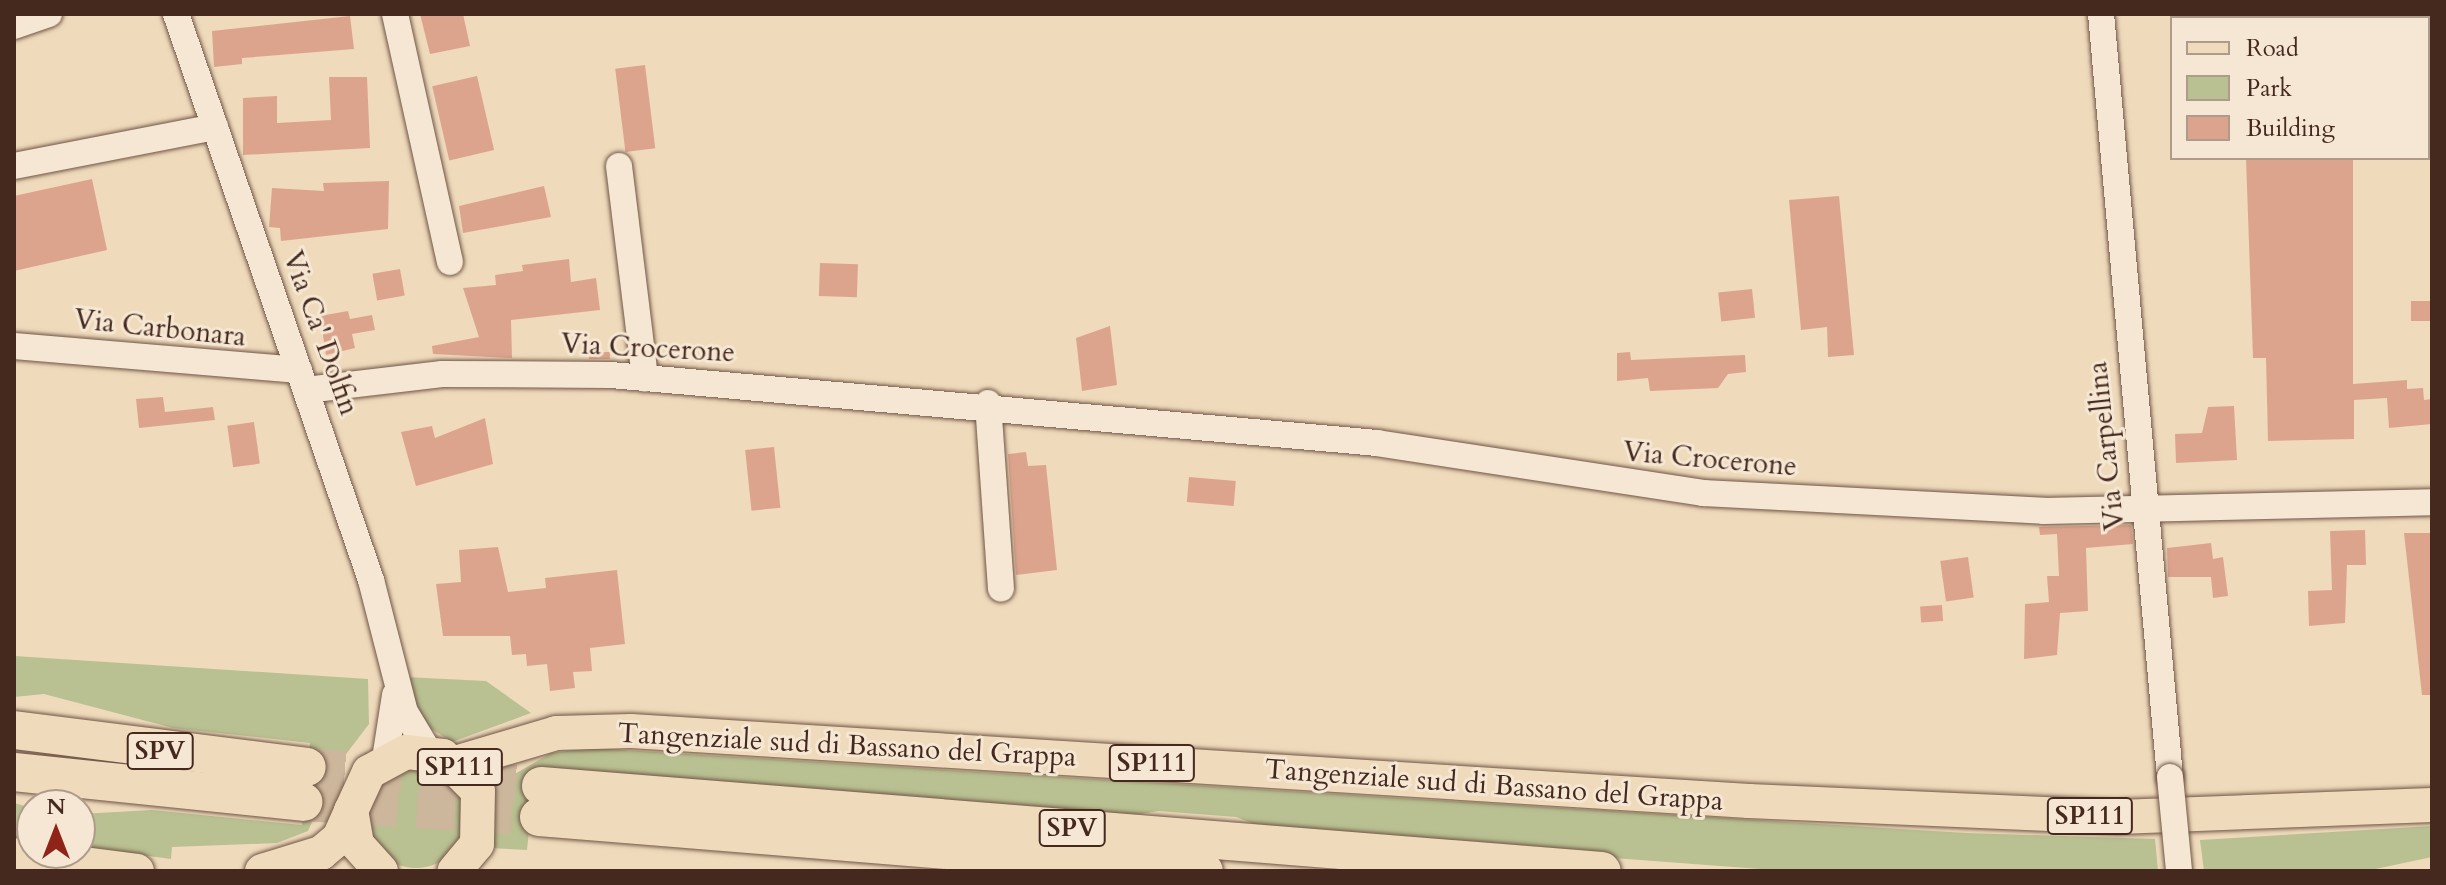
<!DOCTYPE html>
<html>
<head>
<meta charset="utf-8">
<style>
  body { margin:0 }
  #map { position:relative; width:2446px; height:885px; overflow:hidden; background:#efdabb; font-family:Cardo,serif }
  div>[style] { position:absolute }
  .green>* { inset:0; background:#b9c091 }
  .round { border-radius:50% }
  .building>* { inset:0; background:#dda48d; transform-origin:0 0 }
  .highway-tunnel>* { height:38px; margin-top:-19px; transform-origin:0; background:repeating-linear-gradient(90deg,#cdb79c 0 38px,transparent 0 57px) }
  .roads { filter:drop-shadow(0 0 2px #705546) drop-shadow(0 0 2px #705546) }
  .minor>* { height:26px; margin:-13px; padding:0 13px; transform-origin:13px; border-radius:13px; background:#f5e7d3 }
  .major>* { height:34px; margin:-17px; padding:0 17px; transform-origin:17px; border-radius:17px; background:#efdabb }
  .highway>* { height:38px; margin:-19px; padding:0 19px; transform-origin:19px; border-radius:19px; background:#efdabb }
  .bridges { filter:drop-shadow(0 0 2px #705546) drop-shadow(0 0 2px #705546) }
  .minor-bridge>* { height:26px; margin:-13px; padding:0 13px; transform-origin:13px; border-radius:13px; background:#f5e7d3 }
  span { translate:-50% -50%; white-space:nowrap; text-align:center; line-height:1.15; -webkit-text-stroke:6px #f5e7d3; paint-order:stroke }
  .shield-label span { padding:2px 6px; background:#f5e7d3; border:2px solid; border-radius:6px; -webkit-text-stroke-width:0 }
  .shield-label { font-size:26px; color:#45291f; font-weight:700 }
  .street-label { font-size:28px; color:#45291f }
  .frame { position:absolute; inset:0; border:16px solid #45291f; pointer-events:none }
  .legend { position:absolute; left:2170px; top:16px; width:260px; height:144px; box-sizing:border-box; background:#f5e7d3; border:2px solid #af9b8b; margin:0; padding:10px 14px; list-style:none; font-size:24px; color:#45291f }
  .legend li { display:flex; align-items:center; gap:16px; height:40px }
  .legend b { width:40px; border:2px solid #af9b8b }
  .north { position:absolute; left:16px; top:789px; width:80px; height:80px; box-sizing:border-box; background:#f5e7d3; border:2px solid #af9b8b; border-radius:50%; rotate:0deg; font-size:22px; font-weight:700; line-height:32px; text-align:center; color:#45291f }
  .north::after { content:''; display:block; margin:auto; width:28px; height:36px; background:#8f2418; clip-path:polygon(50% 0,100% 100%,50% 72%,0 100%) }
</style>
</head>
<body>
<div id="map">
  <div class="green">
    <div style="clip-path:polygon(14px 656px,368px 679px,369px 724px,337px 766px,308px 831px,277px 843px,172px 847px,171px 859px,80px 847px,80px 814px,152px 810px,302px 825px,310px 743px,173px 728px,44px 694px,14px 697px)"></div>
    <div style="clip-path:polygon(405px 677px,486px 681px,531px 713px,452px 742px,424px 724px)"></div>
    <div style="clip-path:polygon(591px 748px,1966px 833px,2155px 839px,2158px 871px,1788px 871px,1278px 833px,1236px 817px,1159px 811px,1111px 819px,535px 772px,527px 850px,490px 848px,508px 778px,551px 753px)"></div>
    <div class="round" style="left:365px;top:766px;width:102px;height:102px"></div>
    <div style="clip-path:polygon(14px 803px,32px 808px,32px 841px,14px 839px)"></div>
    <div style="clip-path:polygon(2432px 826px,2432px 857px,2366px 871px,2204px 871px,2200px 840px)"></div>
  </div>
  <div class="building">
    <div style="clip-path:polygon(420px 14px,463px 14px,470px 46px,430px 54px)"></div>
    <div style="clip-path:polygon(350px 16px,354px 49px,242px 58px,242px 64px,214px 67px,212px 31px)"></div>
    <div style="left:645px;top:65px;width:84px;height:30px;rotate:83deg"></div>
    <div style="left:477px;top:76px;width:76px;height:46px;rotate:77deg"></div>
    <div style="clip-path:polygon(329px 77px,367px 77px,370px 148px,243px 155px,243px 98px,277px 96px,277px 123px,331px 120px)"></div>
    <div style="clip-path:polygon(2246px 158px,2353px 158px,2353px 384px,2407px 380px,2407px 389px,2423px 388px,2424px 400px,2432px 399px,2432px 424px,2389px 428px,2387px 398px,2354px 400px,2354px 439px,2268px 441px,2266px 358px,2253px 358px)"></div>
    <div style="clip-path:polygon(92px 179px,107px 250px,14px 271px,14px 196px)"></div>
    <div style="clip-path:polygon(389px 181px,388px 229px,281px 241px,280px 228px,269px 227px,272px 188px,324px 191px,323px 183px)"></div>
    <div style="clip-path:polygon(544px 186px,551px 217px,463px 233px,459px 206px)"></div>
    <div style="clip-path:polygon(1839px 196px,1854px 355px,1828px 357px,1827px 327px,1801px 330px,1789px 200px)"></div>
    <div style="clip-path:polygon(569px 259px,571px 282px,596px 278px,600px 310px,511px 320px,512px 358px,433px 354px,432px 346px,479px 337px,463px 288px,496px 285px,495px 275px,523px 271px,522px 265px)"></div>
    <div style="left:820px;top:263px;width:38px;height:33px;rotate:2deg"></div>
    <div style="left:400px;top:269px;width:27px;height:28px;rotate:80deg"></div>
    <div style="left:1752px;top:289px;width:29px;height:34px;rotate:84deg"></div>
    <div style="left:2432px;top:301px;width:20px;height:21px;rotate:90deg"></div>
    <div style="clip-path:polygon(348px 311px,350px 319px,372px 315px,375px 330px,352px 334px,355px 348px,326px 355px,320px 316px)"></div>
    <div style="clip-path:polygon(1110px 326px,1117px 385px,1082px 391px,1076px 338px)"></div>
    <div style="left:589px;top:352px;width:21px;height:7px"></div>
    <div style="clip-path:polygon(1630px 352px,1631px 360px,1745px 355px,1746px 372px,1728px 374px,1718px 388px,1650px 391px,1648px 378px,1617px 381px,1617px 353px)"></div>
    <div style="clip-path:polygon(163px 397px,165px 412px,213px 407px,215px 420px,139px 428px,136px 399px)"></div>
    <div style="clip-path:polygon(2234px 406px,2237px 460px,2176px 463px,2175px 434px,2202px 433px,2208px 407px)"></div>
    <div style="clip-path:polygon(485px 418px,493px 464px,416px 486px,401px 432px,432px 426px,435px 438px)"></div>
    <div style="left:254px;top:422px;width:42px;height:27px;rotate:82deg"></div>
    <div style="left:774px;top:447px;width:61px;height:29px;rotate:84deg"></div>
    <div style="clip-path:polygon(1026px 452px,1028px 466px,1046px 465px,1057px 570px,1016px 575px,1008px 454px)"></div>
    <div style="left:1189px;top:477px;width:47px;height:25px;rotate:5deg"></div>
    <div style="clip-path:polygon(2131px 525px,2133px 544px,2086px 548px,2088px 611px,2060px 613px,2057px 655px,2024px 659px,2025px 604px,2049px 602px,2047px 576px,2059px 576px,2057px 534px,2040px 535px,2039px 527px)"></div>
    <div style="clip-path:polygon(2365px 530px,2366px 565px,2347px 565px,2345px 623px,2309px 626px,2308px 591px,2332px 590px,2330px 531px)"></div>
    <div style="clip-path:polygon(2404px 533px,2432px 533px,2432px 695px,2422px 695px)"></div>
    <div style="clip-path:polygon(2211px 543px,2213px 559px,2223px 557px,2228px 596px,2213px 598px,2211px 577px,2168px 577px,2167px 548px)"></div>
    <div style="clip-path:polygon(498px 547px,508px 592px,546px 588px,545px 578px,617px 570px,625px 644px,590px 648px,592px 671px,573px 672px,575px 688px,550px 691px,547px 664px,527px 666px,526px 654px,512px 655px,510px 636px,443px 636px,436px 584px,461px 582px,459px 550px)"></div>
    <div style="left:1968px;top:557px;width:41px;height:28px;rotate:82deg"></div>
    <div style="left:1942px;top:605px;width:16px;height:22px;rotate:86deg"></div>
  </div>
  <div class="highway-tunnel">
    <div style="left:307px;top:767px;width:235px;rotate:4.6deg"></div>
    <div style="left:303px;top:802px;width:236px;rotate:3.6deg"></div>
  </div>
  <div class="roads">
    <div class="minor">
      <div style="left:176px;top:14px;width:599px;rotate:70.99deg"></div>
      <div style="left:371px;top:580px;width:136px;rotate:75.6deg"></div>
      <div style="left:405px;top:712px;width:47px;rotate:59deg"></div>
      <div style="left:395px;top:14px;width:254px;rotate:77.5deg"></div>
      <div style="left:2101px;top:14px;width:766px;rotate:84.83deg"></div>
      <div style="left:14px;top:26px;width:37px;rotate:-19deg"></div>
      <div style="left:14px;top:166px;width:205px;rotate:-11deg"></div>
      <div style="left:619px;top:166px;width:214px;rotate:83deg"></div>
      <div style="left:14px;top:346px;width:286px;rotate:4.8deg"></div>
      <div style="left:306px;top:390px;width:137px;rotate:-6.7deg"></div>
      <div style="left:442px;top:374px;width:169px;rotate:0.3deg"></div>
      <div style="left:611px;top:375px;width:769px;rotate:5.07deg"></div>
      <div style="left:1377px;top:443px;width:330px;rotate:8.7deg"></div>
      <div style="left:1703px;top:493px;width:341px;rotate:3deg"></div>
      <div style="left:2044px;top:511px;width:388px;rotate:-1.3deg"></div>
      <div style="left:988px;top:403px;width:186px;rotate:86deg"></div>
      <div style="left:385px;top:759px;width:65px;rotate:-81.1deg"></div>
    </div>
    <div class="major">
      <div style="left:455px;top:763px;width:105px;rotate:-16.5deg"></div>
      <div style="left:556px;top:733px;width:75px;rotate:-1.5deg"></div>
      <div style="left:631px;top:731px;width:1120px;rotate:3.58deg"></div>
      <div style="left:1749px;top:801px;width:370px;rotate:2.5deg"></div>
      <div style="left:2119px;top:817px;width:313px;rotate:-2.2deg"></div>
      <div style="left:14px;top:855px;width:124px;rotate:7.4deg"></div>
      <div style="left:262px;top:871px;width:62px;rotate:-17deg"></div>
      <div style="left:321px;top:853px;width:23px;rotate:-40deg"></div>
      <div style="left:339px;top:838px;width:30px;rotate:-66deg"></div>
      <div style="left:381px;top:871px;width:36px;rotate:-132deg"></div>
      <div style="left:357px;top:844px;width:34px;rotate:-100deg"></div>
      <div style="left:351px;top:811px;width:43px;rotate:-65.2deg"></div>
      <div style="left:369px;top:772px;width:42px;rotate:-28.4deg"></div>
      <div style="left:406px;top:752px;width:37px;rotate:6deg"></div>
      <div style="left:443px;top:756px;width:49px;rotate:45deg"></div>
      <div style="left:478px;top:791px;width:53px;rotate:91.1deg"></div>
      <div style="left:477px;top:844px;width:35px;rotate:130deg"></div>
    </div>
    <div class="highway">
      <div style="left:14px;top:730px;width:295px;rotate:7.2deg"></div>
      <div style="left:14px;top:772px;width:291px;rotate:5.9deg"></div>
      <div style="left:541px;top:786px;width:1064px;rotate:4.58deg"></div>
      <div style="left:539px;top:817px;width:667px;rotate:4.64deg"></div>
    </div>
  </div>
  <div class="bridges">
    <div class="minor-bridge">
      <div style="left:2170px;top:777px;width:94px;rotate:84.5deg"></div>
    </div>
  </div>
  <div class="shield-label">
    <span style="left:160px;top:751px">SPV</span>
    <span style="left:1152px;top:763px">SP111</span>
    <span style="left:460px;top:767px">SP111</span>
    <span style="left:2090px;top:816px">SP111</span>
    <span style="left:1072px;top:828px">SPV</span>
  </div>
  <div class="street-label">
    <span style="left:160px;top:328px;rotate:6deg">Via Carbonara</span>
    <span style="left:321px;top:333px;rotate:70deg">Via Ca' Dolfin</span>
    <span style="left:648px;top:348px;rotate:3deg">Via Crocerone</span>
    <span style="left:2106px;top:446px;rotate:-96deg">Via Carpellina</span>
    <span style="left:1710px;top:459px;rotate:5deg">Via Crocerone</span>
    <span style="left:847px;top:745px;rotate:3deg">Tangenziale sud di Bassano del Grappa</span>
    <span style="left:1494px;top:785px;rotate:4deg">Tangenziale sud di Bassano del Grappa</span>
  </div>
  <div class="frame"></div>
  <ul class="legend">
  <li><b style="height:10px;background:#efdabb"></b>Road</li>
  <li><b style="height:22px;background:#b9c091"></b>Park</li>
  <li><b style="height:22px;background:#dda48d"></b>Building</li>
  </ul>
  <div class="north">N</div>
</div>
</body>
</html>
